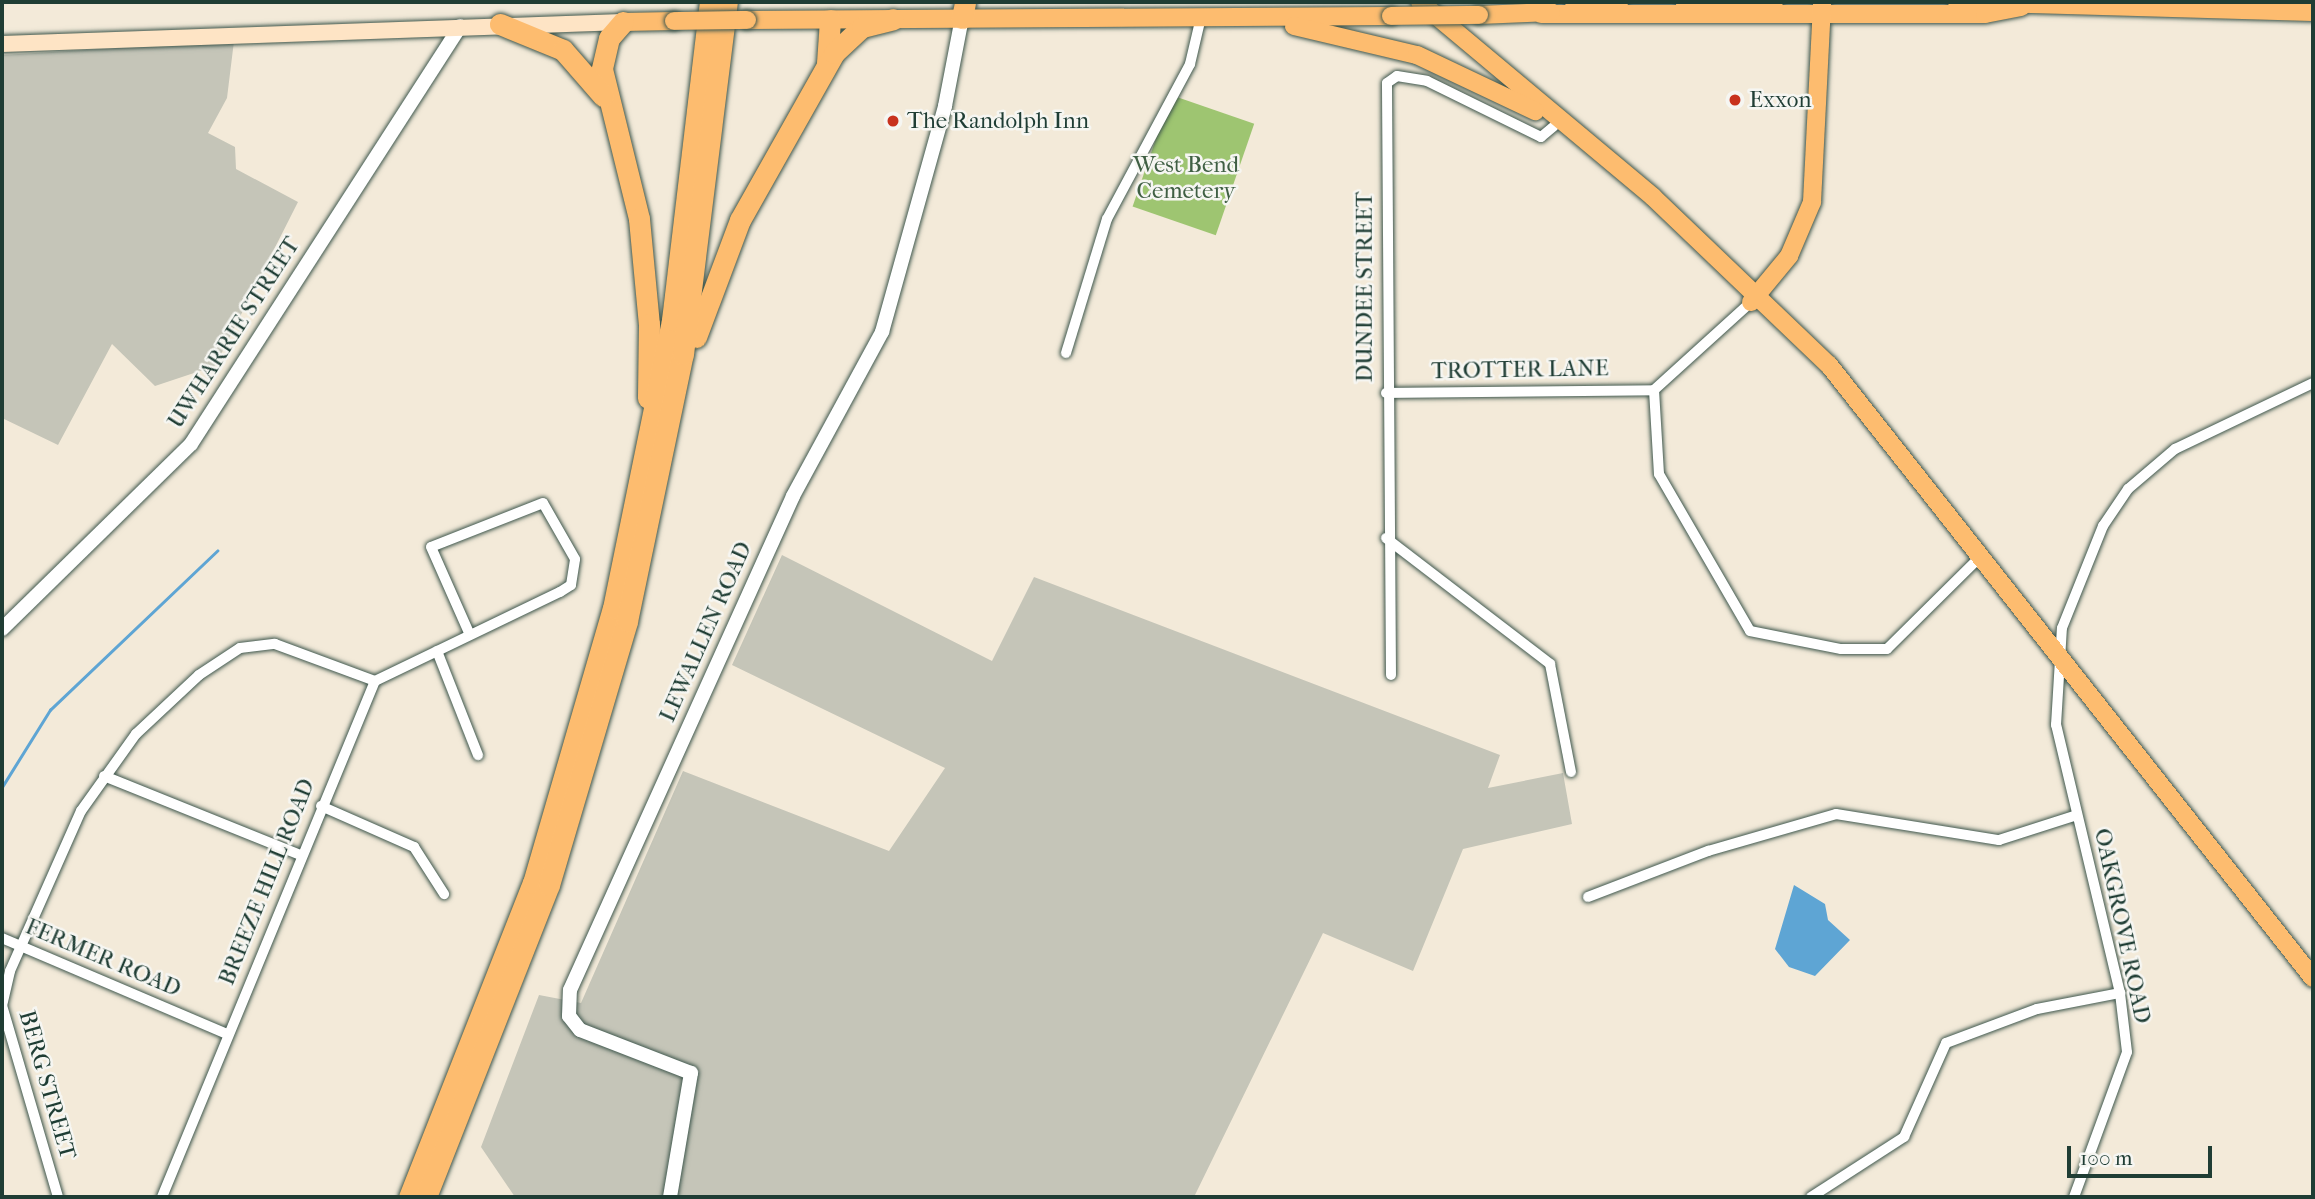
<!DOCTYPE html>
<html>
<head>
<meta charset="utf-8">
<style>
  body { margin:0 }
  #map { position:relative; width:2315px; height:1199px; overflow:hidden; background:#f3ead9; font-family:"IM FELL French Canon",serif }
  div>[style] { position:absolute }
  .industrial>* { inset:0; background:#c5c5b8 }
  .green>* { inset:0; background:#9ec571; transform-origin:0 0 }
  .water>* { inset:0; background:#5ea5d4 }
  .stream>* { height:2.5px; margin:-1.25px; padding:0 1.25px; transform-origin:1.25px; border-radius:1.25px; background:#5ea5d4 }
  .roads { filter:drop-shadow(0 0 2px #3f574d) drop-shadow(0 0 2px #3f574d) }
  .minor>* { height:10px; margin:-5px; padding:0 5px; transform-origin:5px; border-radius:5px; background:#fff }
  .tertiary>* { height:14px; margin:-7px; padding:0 7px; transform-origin:7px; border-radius:7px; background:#fff }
  .secondary>* { height:16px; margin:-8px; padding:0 8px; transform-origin:8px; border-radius:8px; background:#fee4c5 }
  .primary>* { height:18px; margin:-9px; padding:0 9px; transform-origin:9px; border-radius:9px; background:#fdbc6f }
  .motorway>* { height:21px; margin:-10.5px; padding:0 10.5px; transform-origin:10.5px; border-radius:10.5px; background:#fdbc6f }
  .bridges { filter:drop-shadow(0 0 2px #3f574d) drop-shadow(0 0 2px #3f574d) }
  .primary-bridge>* { height:18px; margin:-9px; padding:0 9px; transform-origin:9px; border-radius:9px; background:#fdbc6f }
  .dots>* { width:19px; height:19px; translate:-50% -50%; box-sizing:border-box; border:4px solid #f6f6f2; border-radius:50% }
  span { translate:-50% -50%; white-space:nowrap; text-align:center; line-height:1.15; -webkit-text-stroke:5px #f6f6f2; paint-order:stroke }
  .poi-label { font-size:23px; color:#1f3d34 }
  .left { translate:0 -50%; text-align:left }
  .park-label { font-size:23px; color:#3f5f43 }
  .street-label { font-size:23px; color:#1f3d34 }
  .frame { position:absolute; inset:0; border:4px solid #1f3d34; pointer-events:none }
  .scale { position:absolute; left:2067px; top:1146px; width:145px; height:32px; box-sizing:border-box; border:4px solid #1f3d34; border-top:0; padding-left:9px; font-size:21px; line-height:24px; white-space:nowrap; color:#1f3d34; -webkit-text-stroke:5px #f6f6f2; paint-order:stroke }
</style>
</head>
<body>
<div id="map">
  <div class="industrial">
    <div style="clip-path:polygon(234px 41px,227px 98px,208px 133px,235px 147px,236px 169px,298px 202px,215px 366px,155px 386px,112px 344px,58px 445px,2px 418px,2px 55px)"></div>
    <div style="clip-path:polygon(782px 555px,992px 661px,1034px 577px,1500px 755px,1488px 788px,1563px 773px,1572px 824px,1463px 849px,1413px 971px,1323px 933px,1194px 1197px,515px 1197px,481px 1147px,539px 995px,581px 1003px,683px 771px,889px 851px,945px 768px,732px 665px)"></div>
  </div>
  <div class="green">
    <div style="left:1171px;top:95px;width:88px;height:118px;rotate:19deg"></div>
  </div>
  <div class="water">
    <div style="clip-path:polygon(1794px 885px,1825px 904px,1828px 920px,1850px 940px,1815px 976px,1789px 967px,1775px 949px)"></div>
  </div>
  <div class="stream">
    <div style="left:2px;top:787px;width:91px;rotate:-58.1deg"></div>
    <div style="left:50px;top:710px;width:231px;rotate:-43.6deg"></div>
  </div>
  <div class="roads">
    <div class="minor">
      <div style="left:1066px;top:353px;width:140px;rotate:-73deg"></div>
      <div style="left:1107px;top:219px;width:176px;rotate:-61.8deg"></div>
      <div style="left:1190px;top:64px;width:48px;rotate:-76.8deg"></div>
      <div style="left:1654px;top:390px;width:84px;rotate:86.6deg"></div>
      <div style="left:1659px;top:474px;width:181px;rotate:59.9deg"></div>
      <div style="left:1750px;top:631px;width:93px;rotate:11.2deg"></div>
      <div style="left:1841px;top:649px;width:46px"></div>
      <div style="left:1887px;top:649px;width:129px;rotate:-44.7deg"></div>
      <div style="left:1654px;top:390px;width:131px;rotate:-42.2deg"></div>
      <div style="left:1386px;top:393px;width:268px;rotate:-0.6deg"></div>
      <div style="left:1386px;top:538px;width:207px;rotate:37.5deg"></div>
      <div style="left:1550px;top:664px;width:110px;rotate:79deg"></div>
      <div style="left:437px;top:651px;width:112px;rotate:68.5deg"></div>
      <div style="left:1391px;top:675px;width:592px;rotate:-90.39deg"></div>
      <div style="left:1387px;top:83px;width:12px;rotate:-35deg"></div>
      <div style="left:1397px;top:76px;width:30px;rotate:9deg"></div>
      <div style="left:1427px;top:81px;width:127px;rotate:26.2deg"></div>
      <div style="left:1541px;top:137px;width:16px;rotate:-40deg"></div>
      <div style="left:104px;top:776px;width:212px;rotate:21.9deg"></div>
      <div style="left:321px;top:806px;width:102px;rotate:23.8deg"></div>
      <div style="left:414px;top:847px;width:56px;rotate:57.4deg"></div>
      <div style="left:1588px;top:897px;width:129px;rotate:-21deg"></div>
      <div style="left:1708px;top:851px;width:133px;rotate:-16.1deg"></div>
      <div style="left:1836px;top:814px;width:165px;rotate:9.1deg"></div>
      <div style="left:1999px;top:840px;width:82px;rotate:-17.8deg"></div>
      <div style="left:2px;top:938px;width:245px;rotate:23.1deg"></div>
      <div style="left:58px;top:1197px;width:199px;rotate:-106.3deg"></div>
      <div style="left:2px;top:1006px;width:36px;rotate:-77deg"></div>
      <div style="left:10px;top:971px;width:175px;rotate:-66.1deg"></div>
      <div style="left:81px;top:811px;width:95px;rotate:-54.5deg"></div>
      <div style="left:136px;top:734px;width:86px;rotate:-43.1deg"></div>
      <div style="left:199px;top:675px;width:49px;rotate:-33.4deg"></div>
      <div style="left:240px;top:648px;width:35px;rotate:-7deg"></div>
      <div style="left:275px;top:644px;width:107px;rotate:20.3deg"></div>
      <div style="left:162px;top:1197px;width:558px;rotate:-67.57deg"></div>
      <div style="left:375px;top:681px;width:205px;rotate:-25.7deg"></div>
      <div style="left:560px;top:592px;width:13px;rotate:-32deg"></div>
      <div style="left:571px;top:585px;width:26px;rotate:-81deg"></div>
      <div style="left:575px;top:559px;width:64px;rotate:-119.7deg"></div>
      <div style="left:543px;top:503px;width:120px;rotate:158.6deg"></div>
      <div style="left:431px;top:547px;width:96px;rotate:66.1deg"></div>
      <div style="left:1811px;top:1197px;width:111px;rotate:-32.8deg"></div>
      <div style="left:1904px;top:1137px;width:103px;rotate:-65.9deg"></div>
      <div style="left:1946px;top:1043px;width:97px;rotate:-20.5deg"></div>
      <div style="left:2037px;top:1009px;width:85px;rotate:-10.9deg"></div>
      <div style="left:2074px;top:1197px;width:154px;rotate:-69.9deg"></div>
      <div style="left:2127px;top:1052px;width:59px;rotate:-96.8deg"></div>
      <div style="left:2120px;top:993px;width:276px;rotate:-103.4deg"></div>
      <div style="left:2056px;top:725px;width:97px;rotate:-86.5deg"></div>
      <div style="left:2062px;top:628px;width:110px;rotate:-68.1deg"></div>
      <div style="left:2103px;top:526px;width:45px;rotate:-56deg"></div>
      <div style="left:2128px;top:489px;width:62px;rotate:-40.4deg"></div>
      <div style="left:2175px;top:449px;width:153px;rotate:-25.6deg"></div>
    </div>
    <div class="tertiary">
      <div style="left:2px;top:629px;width:264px;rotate:-44.4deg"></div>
      <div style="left:191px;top:444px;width:497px;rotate:-57.2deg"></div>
      <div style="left:670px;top:1197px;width:126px;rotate:-80.4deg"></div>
      <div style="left:691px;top:1073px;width:119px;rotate:-158.8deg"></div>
      <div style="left:580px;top:1030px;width:18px;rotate:-128deg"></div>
      <div style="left:569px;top:1016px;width:26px;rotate:-88deg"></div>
      <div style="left:570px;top:990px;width:542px;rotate:-65.7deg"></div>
      <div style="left:793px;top:496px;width:187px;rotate:-61.5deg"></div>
      <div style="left:882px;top:332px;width:235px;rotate:-74.4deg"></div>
      <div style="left:945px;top:106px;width:90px;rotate:-79.1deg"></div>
    </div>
    <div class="secondary">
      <div style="left:2px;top:44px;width:621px;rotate:-2.03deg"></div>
    </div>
    <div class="primary">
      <div style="left:1420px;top:2px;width:304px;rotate:39.9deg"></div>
      <div style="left:1653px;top:197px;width:243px;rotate:43.7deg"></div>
      <div style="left:1829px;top:365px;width:781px;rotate:51.71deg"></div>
      <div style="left:1574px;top:2px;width:45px;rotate:3.8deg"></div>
      <div style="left:1957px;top:2px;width:356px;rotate:1.6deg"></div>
      <div style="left:1685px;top:4px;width:89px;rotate:-1.3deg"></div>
      <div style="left:1541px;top:14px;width:444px"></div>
      <div style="left:1985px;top:14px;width:37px;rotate:-11deg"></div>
      <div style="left:1479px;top:15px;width:72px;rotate:-2.4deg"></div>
      <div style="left:747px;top:20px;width:644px;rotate:-0.36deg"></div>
      <div style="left:623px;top:22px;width:51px;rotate:-1.1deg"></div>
      <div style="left:1294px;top:26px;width:126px;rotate:13.3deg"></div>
      <div style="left:1417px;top:55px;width:131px;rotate:25.4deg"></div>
      <div style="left:1751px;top:302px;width:60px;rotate:-50.4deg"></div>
      <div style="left:1789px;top:256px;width:59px;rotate:-66.9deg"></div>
      <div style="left:1812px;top:202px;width:200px;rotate:-87.1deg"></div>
    </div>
    <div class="motorway">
      <div style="left:962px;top:18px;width:16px;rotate:-79deg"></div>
      <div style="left:623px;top:22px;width:21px;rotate:131deg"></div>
      <div style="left:609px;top:38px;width:32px;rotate:103deg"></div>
      <div style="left:602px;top:69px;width:154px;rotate:76.1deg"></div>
      <div style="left:639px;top:219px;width:105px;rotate:84.6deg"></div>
      <div style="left:649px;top:324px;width:74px;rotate:90.8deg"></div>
      <div style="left:500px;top:24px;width:68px;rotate:22.4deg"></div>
      <div style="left:563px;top:50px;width:61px;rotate:49deg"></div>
      <div style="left:827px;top:63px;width:43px;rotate:-86deg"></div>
      <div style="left:696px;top:337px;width:125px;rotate:-69.4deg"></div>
      <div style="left:740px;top:220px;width:192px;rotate:-60.6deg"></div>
      <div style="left:834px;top:53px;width:38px;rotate:-43deg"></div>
      <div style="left:862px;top:27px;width:32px;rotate:-14deg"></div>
      <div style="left:409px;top:1197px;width:338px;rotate:-68.5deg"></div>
      <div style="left:533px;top:883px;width:286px;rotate:-73.8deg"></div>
      <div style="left:613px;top:608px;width:294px;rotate:-78.4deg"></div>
      <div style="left:672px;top:320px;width:320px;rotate:-83.2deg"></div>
      <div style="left:426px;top:1197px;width:335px;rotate:-68.5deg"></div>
      <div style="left:549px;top:885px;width:275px;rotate:-73.5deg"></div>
      <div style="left:627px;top:621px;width:273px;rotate:-78.2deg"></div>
      <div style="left:683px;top:354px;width:355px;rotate:-82.9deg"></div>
    </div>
  </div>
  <div class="bridges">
    <div class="primary-bridge">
      <div style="left:1391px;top:16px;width:88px;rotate:-0.7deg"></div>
      <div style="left:674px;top:21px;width:73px;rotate:-0.8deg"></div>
    </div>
  </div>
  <div class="dots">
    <div style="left:1735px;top:100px;background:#c8321e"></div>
    <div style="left:893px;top:121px;background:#c8321e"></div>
  </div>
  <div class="poi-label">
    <span class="left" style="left:1749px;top:100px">Exxon</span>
    <span class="left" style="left:907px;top:121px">The Randolph Inn</span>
  </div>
  <div class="park-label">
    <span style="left:1186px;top:178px">West Bend<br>Cemetery</span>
  </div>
  <div class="street-label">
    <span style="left:1365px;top:287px;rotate:-90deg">DUNDEE STREET</span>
    <span style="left:234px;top:333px;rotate:-57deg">UWHARRIE STREET</span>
    <span style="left:1520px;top:370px;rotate:-1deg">TROTTER LANE</span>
    <span style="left:706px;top:632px;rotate:-66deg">LEWALLEN ROAD</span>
    <span style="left:267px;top:882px;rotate:-68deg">BREEZE HILL ROAD</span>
    <span style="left:2122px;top:926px;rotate:78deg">OAKGROVE ROAD</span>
    <span style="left:103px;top:958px;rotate:23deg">FERMER ROAD</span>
    <span style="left:47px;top:1085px;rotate:74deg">BERG STREET</span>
  </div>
  <div class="frame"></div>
  <div class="scale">100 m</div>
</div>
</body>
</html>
